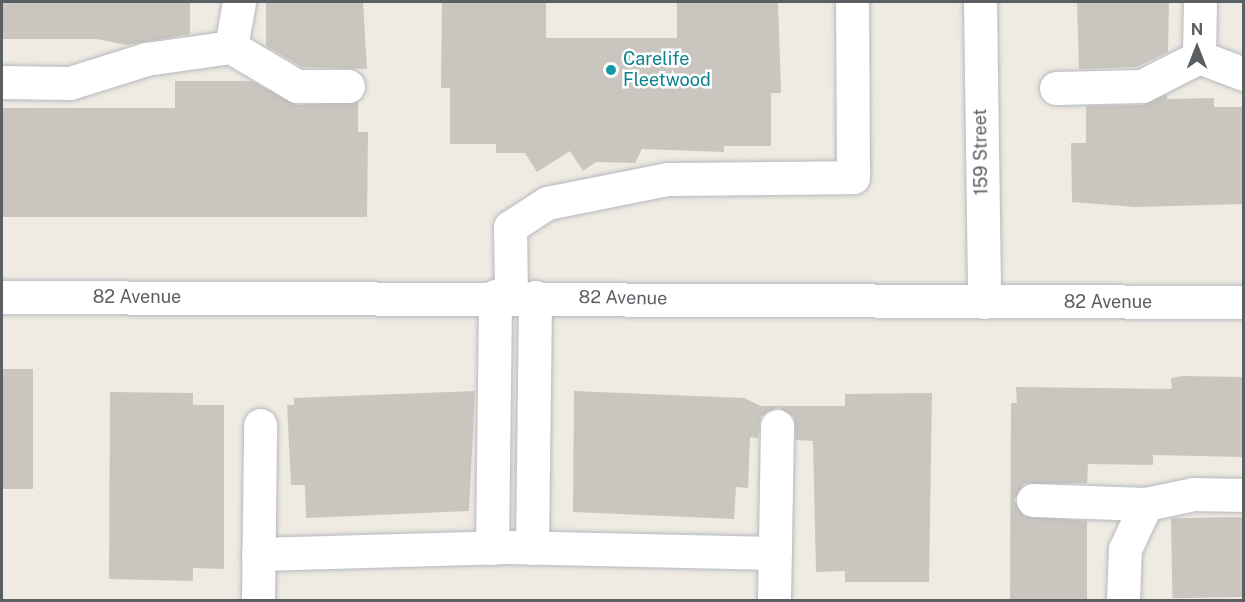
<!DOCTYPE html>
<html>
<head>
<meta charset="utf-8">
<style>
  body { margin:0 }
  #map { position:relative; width:1245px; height:602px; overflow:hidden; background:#efebe2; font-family:"Public Sans",sans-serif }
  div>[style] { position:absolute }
  .building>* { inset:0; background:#cac6bf; transform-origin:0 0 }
  .roads { filter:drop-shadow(0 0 2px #b5b9be) drop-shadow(0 0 2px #b5b9be) }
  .minor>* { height:33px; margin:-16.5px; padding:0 16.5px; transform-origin:16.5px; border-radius:16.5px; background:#fff }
  .dots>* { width:16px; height:16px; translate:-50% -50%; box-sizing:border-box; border:3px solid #fff; border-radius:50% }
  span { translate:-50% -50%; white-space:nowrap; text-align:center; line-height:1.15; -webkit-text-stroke:5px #fff; paint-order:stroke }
  .culture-label { font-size:18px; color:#0d838f }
  .left { translate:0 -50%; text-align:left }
  .street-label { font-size:18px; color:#5a5f64 }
  .frame { position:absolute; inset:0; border:3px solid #5a5f64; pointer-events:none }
  .north { position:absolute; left:1167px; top:18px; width:60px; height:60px; -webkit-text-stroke:4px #fff; paint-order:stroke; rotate:0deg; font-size:16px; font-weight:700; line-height:24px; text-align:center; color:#5a5f64 }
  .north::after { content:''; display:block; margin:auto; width:21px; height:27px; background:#5a5f64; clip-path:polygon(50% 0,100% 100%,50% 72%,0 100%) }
</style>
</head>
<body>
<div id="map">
  <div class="building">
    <div style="clip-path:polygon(2px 2px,190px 2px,190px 34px,127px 45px,97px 39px,2px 39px)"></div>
    <div style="clip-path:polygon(266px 2px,363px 2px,367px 69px,302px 67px,266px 46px)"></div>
    <div style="clip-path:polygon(442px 2px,546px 2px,546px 38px,677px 38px,677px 2px,778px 2px,781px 93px,771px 93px,771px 146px,724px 146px,724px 152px,642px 149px,635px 163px,596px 162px,583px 171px,570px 151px,537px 172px,525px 153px,496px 153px,496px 144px,450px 144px,450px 88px,441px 88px)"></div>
    <div style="clip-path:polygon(1077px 2px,1169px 2px,1168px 52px,1137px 67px,1079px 69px)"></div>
    <div style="clip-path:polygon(175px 81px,252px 81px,297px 105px,358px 102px,358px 132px,368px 132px,367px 217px,2px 217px,2px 108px,175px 108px)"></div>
    <div style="clip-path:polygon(1167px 94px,1167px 99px,1214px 98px,1214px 107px,1242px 107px,1244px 204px,1135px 207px,1072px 202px,1071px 143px,1086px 143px,1086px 106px,1142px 105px)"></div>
    <div style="left:2px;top:369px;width:31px;height:120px"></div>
    <div style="clip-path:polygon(1183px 376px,1244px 377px,1243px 457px,1153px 455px,1153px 465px,1088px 464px,1087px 483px,1024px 484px,1014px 500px,1024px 516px,1087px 521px,1087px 600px,1010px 600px,1011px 403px,1017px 403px,1016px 387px,1172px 389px,1171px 378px)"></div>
    <div style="clip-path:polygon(475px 391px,469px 511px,306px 518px,305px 485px,291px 485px,287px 405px,294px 405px,294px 398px)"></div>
    <div style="clip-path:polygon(574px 391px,744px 398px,761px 406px,845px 406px,845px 394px,932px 393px,929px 582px,845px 582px,845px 571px,816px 572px,813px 441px,796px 440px,794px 417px,778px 407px,761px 416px,758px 438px,750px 437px,748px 488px,736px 487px,734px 519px,573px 512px)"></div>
    <div style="clip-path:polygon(110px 392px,193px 393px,193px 405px,224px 405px,224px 569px,193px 568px,193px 581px,109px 579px)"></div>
    <div style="left:1242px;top:517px;width:80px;height:71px;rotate:89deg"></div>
  </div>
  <div class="roads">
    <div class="minor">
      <div style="left:980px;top:2px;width:300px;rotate:89.2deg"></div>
      <div style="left:231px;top:47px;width:46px;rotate:-79.9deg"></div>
      <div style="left:1199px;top:57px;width:55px;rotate:-89deg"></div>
      <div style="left:1199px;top:57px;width:48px;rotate:20.7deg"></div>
      <div style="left:2px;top:82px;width:68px;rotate:0.8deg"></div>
      <div style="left:70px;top:83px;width:80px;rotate:-17.5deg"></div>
      <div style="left:146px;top:59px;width:86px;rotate:-8deg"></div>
      <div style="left:231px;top:47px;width:77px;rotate:30.6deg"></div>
      <div style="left:297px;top:86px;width:51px"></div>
      <div style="left:1056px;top:88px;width:86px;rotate:-1.3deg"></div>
      <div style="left:1142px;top:86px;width:64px;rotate:-27deg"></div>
      <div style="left:511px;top:296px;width:69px;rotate:-90.8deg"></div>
      <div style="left:510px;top:227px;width:44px;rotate:-33deg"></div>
      <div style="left:547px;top:203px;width:122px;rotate:-11.3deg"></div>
      <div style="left:667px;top:179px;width:186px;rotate:-0.6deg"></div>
      <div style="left:853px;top:177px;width:175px;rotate:-90.3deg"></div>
      <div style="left:2px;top:297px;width:1242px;rotate:0.23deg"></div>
      <div style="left:1033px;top:500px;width:113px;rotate:2deg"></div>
      <div style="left:1146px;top:504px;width:48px;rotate:-12deg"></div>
      <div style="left:1193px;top:494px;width:51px;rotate:1.1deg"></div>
      <div style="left:492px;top:548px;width:252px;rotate:-89.3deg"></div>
      <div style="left:532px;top:548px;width:251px;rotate:-89.3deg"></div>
      <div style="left:258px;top:554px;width:249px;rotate:-1.6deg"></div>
      <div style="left:507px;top:547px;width:268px;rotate:1.3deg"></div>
      <div style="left:258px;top:600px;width:175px;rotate:-89.3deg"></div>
      <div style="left:774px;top:600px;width:174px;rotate:-89deg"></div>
      <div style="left:1123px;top:600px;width:51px;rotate:-87.8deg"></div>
      <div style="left:1125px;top:549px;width:50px;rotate:-65deg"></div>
    </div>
  </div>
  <div class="dots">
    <div style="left:611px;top:70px;background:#0f9aa8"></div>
  </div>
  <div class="culture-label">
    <span class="left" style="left:623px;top:70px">Carelife<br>Fleetwood</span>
  </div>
  <div class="street-label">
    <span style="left:981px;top:152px;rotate:-91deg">159 Street</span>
    <span style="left:137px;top:297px">82 Avenue</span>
    <span style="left:623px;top:298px;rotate:1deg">82 Avenue</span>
    <span style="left:1108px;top:302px">82 Avenue</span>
  </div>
  <div class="frame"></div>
  <div class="north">N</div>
</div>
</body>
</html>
